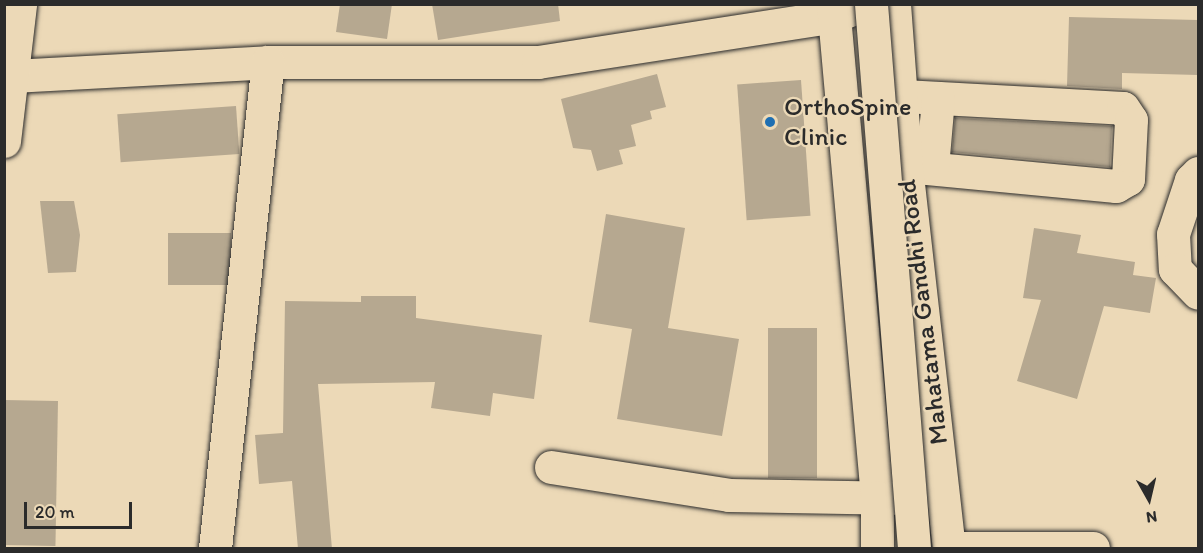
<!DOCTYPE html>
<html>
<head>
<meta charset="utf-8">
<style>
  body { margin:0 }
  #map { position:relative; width:1203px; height:553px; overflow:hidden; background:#ecd9b7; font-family:Itim,sans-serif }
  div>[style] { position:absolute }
  .building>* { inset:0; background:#b6a890; transform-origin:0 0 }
  .roads { filter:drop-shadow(0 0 2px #2b2b2b) drop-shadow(0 0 2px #2b2b2b) }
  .street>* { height:33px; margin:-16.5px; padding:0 16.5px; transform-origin:16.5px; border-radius:16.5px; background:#ecd9b7 }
  .secondary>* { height:33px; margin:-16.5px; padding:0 16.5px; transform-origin:16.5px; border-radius:16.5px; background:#ecd9b7 }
  .bridges { filter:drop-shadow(0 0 2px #2b2b2b) drop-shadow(0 0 2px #2b2b2b) }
  .secondary-bridge>* { height:33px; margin:-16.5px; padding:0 16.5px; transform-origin:16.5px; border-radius:16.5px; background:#ecd9b7 }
  .dots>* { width:16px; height:16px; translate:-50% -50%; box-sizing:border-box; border:3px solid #ecd9b7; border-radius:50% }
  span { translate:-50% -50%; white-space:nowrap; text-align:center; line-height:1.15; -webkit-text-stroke:4.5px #ecd9b7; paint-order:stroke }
  .poi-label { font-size:26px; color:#2b2b2b }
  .left { translate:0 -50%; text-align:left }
  .street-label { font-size:26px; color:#2b2b2b }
  .frame { position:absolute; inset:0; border:6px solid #2b2b2b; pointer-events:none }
  .north { position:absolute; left:1119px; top:469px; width:60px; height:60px; -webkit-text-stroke:4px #ecd9b7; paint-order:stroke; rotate:172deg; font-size:16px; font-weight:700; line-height:24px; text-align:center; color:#2b2b2b }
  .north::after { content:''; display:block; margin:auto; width:21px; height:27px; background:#2b2b2b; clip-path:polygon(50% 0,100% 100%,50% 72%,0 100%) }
  .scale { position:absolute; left:24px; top:502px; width:108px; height:27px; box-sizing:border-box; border:3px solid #2b2b2b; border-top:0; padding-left:8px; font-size:18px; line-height:21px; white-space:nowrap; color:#2b2b2b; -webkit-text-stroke:4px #ecd9b7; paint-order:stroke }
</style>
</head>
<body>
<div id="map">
  <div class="building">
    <div style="clip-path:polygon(340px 4px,392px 4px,387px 39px,336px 32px)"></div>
    <div style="clip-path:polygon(432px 4px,558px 4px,560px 21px,438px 40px)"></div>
    <div style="clip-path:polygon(1069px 17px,1198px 20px,1198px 75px,1122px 73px,1122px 89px,1067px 86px)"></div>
    <div style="clip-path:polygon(657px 74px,666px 107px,650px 111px,652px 119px,631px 125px,636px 146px,619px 150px,623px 164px,597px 171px,591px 150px,573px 148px,561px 99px)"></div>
    <div style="left:801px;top:80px;width:136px;height:64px;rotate:86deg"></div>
    <div style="left:236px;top:106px;width:48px;height:119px;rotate:86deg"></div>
    <div style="clip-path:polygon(955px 118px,1112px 126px,1110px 167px,952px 152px)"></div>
    <div style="clip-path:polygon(40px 201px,74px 201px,80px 235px,76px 272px,48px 273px)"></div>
    <div style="clip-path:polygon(606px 214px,685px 228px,668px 328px,739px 339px,722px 436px,617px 419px,632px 329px,589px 322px)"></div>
    <div style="clip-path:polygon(1034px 228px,1081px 235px,1077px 253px,1135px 262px,1133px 275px,1156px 278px,1150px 313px,1104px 306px,1077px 399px,1017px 381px,1041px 300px,1023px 298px)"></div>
    <div style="left:168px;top:233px;width:63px;height:52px"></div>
    <div style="clip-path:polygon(361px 296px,416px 296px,416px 318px,542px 335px,534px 399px,493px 393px,490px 416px,431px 408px,435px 382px,318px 384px,332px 549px,298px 549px,292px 481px,259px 484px,255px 435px,283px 433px,285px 301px,361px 302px)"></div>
    <div style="left:768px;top:328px;width:49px;height:150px"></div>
    <div style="left:4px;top:400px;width:54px;height:145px;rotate:1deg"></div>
  </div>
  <div class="roads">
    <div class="street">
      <div style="left:12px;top:76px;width:256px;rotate:-3.1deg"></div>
      <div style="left:268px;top:62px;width:270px"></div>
      <div style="left:538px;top:62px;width:300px;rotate:-8.8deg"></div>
      <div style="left:834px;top:16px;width:34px;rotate:-21deg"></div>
      <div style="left:903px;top:96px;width:220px;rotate:3.1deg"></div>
      <div style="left:1123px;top:108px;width:14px;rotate:56deg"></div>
      <div style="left:1131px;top:120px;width:59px;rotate:92.9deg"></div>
      <div style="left:1128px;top:179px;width:14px;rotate:150deg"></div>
      <div style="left:1116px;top:186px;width:211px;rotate:-174.6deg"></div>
      <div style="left:4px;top:141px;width:138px;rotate:-83.3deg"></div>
      <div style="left:932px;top:167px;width:69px;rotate:-85deg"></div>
      <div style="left:1198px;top:173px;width:10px;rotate:135deg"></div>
      <div style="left:1191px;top:180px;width:57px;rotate:108.4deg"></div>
      <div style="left:1173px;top:234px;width:35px;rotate:87deg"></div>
      <div style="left:1175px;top:269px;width:33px;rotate:46deg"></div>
      <div style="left:551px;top:467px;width:180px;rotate:8.9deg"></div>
      <div style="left:729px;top:495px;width:176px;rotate:1deg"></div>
      <div style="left:215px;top:548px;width:489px;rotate:-83.8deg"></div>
      <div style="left:949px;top:548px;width:144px"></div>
    </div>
    <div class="secondary">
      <div style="left:833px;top:4px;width:495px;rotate:84.9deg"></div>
      <div style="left:877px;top:497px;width:51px;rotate:90deg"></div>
      <div style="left:894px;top:4px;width:162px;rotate:85.8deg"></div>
      <div style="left:906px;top:166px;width:384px;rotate:83.6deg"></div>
    </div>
  </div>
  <div class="bridges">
    <div class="secondary-bridge">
      <div style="left:871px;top:4px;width:546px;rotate:85.48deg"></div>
    </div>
  </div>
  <div class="dots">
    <div style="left:770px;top:122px;background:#1f6fb2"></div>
  </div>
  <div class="poi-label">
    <span class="left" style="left:784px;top:122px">OrthoSpine<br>Clinic</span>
  </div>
  <div class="street-label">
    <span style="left:923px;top:312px;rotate:-97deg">Mahatama Gandhi Road</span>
  </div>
  <div class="frame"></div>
  <div class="north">N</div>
  <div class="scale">20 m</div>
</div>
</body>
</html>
